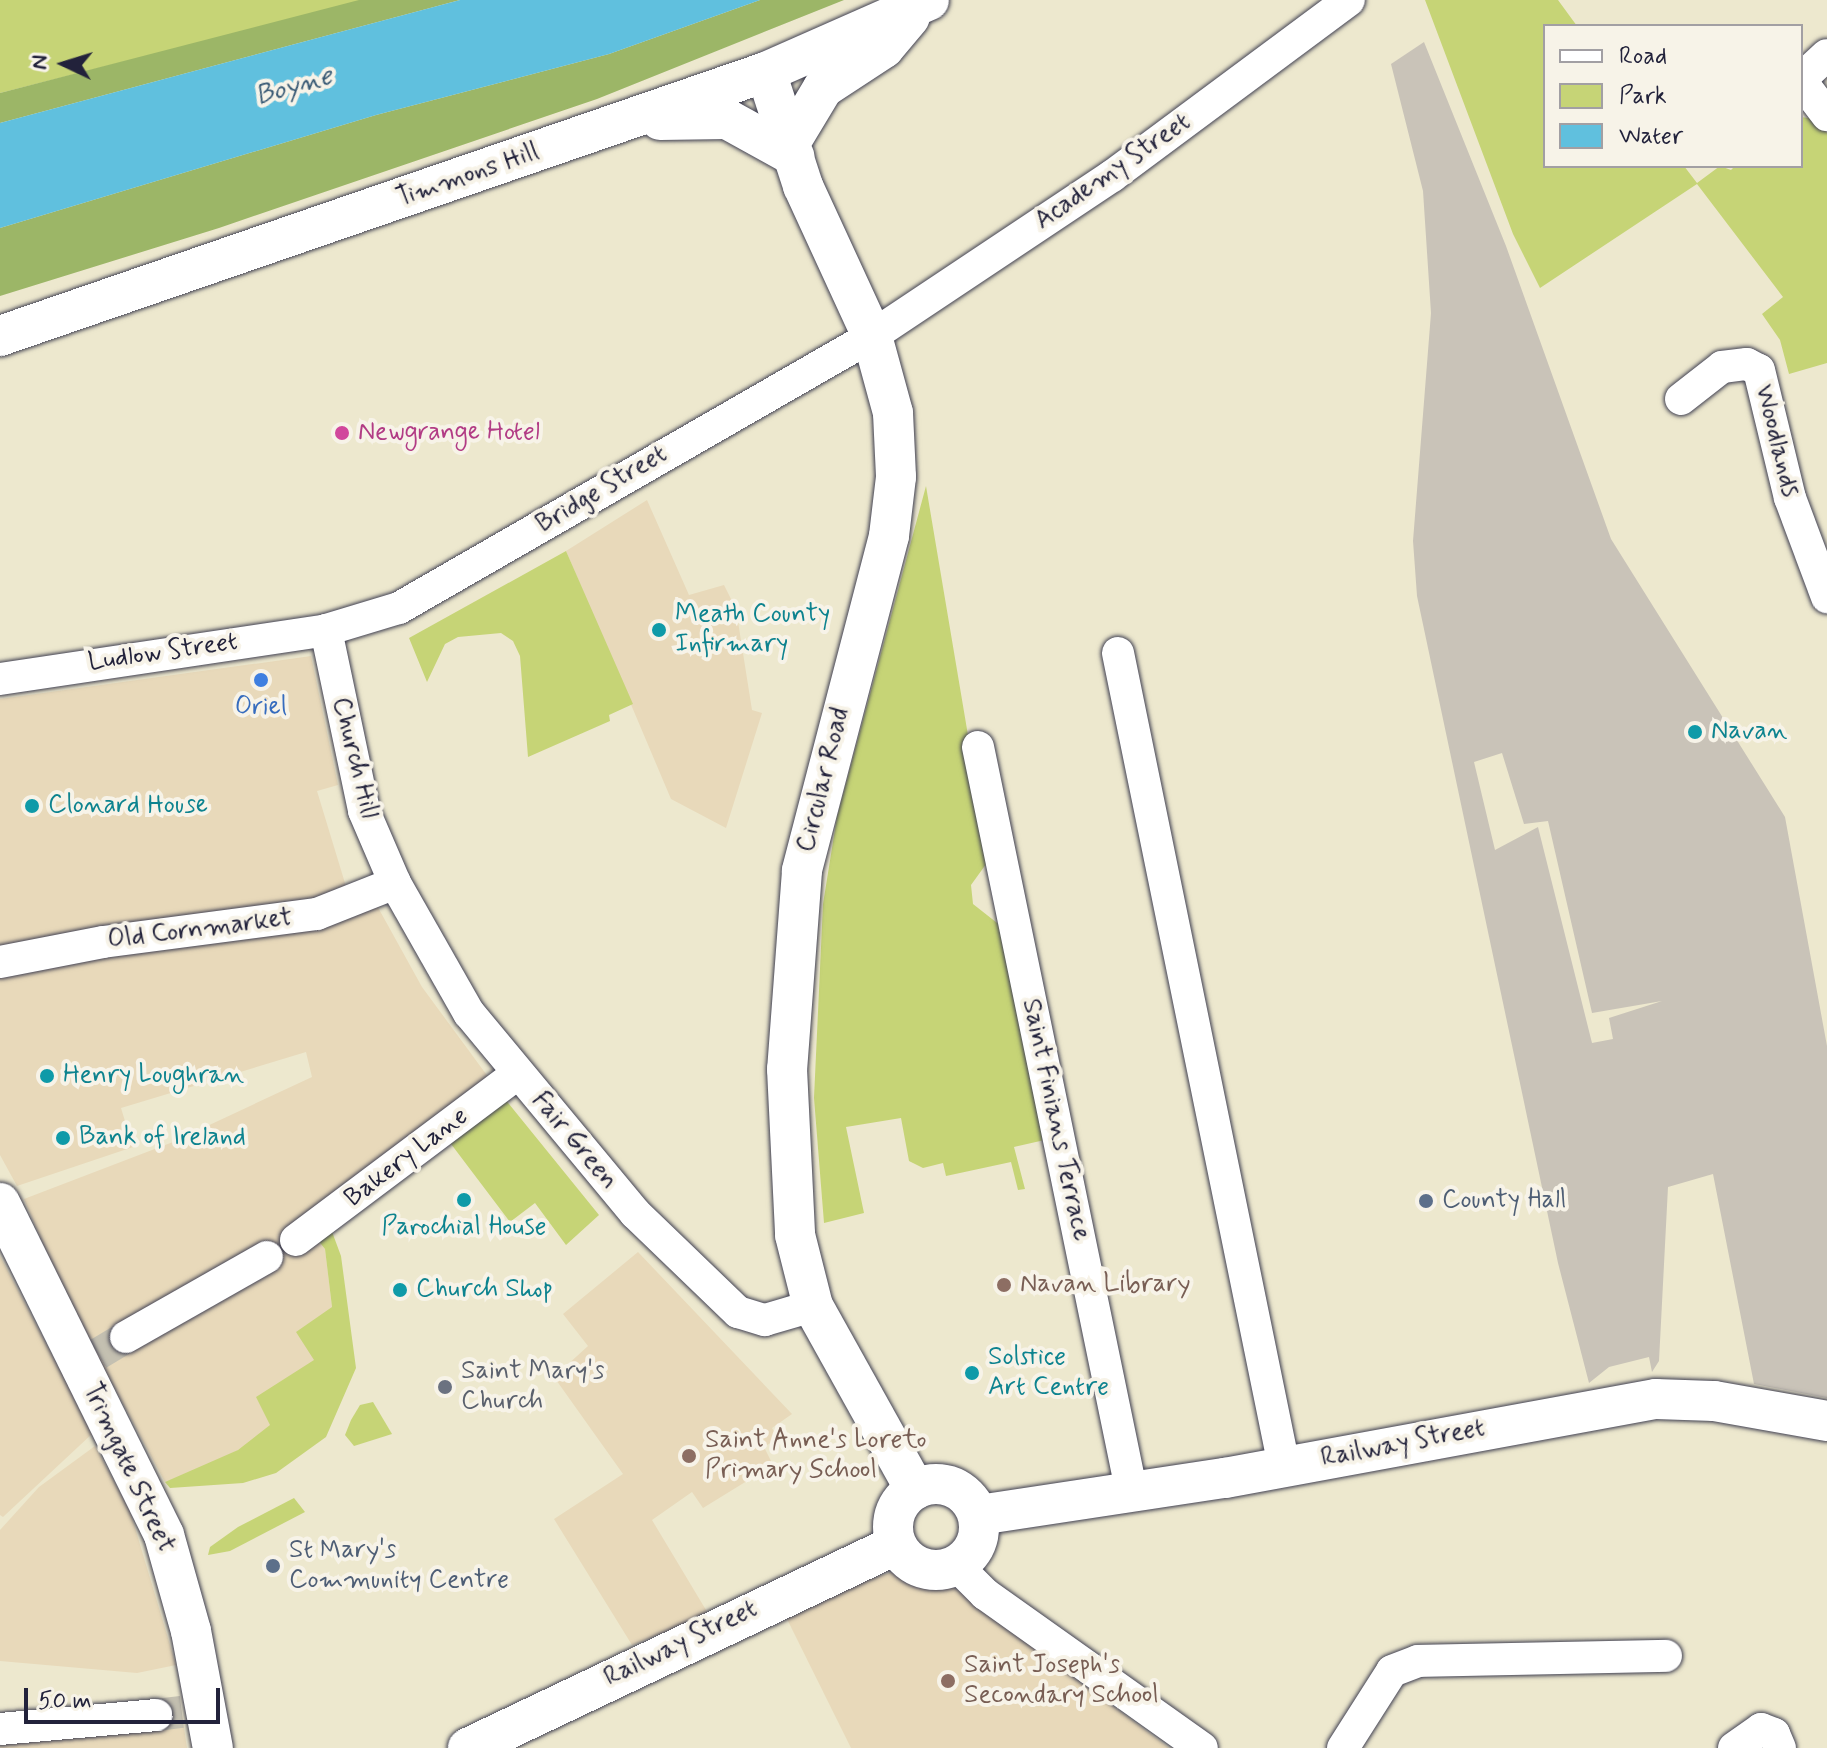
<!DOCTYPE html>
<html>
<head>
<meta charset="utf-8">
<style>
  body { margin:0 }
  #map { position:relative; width:1827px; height:1748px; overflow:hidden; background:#ede8ce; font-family:Mynerve,sans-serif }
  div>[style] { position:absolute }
  .built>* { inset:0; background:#e8d9ba }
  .industrial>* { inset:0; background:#c9c3b8 }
  .green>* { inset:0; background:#c6d476 }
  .forest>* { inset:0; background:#9cb667 }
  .water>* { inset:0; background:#60c0de }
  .minor-tunnel>* { height:32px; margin-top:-16px; transform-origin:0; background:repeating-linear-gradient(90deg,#c4c0b1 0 32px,transparent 0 48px) }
  .roads { filter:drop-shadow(0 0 2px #404051) drop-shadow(0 0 2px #404051) }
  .minor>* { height:32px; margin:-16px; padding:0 16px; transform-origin:16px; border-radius:16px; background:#fff }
  .major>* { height:40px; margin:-20px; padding:0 20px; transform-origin:20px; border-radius:20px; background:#fff }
  .major>.ring { margin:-20px; padding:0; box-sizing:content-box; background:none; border:40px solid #fff; border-radius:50% }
  .dots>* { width:22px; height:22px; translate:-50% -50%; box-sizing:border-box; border:4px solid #f7f3e8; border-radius:50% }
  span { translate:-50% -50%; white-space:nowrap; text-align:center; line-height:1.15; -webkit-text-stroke:8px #f7f3e8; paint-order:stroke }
  .street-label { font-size:26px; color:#22223b }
  .hotel-label { font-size:26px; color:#b23c85 }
  .left { translate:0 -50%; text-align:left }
  .culture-label { font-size:26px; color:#0d838f }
  .shop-label { font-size:26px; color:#366cbe }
  .service-label { font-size:26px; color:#4e5e75 }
  .education-label { font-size:26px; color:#785e54 }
  .worship-label { font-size:26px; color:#5b616d }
  .water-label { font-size:28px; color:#385974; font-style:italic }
  .legend { position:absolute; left:1543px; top:24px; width:260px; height:144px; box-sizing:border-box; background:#f7f3e8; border:2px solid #a29fa3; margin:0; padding:10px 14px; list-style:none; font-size:24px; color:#22223b }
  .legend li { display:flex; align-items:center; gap:16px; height:40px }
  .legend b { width:40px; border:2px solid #a29fa3 }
  .north { position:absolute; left:24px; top:24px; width:80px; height:80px; -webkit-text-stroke:6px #f7f3e8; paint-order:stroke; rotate:274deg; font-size:22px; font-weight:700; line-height:32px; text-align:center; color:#22223b }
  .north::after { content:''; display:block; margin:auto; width:28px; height:36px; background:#22223b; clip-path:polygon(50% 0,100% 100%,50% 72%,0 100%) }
  .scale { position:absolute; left:24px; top:1688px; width:196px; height:36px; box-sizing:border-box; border:4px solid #22223b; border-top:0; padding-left:10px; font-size:24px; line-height:28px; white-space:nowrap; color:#22223b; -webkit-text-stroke:6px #f7f3e8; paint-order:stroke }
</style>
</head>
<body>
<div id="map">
  <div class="built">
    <div style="clip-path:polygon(647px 500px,689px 595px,724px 585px,736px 609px,752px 710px,762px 713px,726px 828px,671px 799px,566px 551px)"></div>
    <div style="clip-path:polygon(311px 656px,338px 785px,317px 791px,348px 893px,375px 902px,422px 987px,500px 1093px,316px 1239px,325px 1249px,332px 1307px,315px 1360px,274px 1427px,213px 1466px,165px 1482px,64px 1294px,24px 1199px,173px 1142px,312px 1077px,306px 1052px,121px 1108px,133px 1147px,17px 1186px,0 1155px,0 699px)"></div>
    <div style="clip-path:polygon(638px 1252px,792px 1414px,772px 1428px,778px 1438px,764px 1447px,773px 1465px,703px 1508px,692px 1492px,652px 1520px,709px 1615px,632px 1645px,554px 1519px,623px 1474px,554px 1377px,588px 1346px,563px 1314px)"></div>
    <div style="clip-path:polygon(0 1256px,93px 1433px,3px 1517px,0 1515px)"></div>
    <div style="clip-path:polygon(95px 1446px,130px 1511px,176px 1665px,137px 1673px,0 1661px,0 1530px,39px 1487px)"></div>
    <div style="clip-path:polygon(909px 1567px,955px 1588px,1169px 1748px,851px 1748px,787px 1619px,864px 1581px)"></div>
    <div style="clip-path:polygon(180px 1701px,187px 1748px,0 1748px,0 1716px,58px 1718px)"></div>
  </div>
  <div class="industrial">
    <div style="clip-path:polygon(evenodd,1424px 42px,1506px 246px,1611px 539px,1785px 817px,1827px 1046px,1827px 1398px,1754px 1384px,1713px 1174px,1668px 1187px,1659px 1361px,1652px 1372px,1649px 1357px,1609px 1367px,1589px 1383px,1558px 1263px,1417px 596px,1413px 541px,1431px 313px,1423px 191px,1391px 64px,1424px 42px,1502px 753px,1524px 824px,1548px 821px,1592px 1013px,1662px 1001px,1609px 1018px,1613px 1039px,1592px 1043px,1538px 827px,1495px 850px,1474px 762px,1502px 753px)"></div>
  </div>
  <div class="green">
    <div style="clip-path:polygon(0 0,359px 0,360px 2px,0 93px)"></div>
    <div style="clip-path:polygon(1425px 0,1558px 0,1577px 26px,1545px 26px,1545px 166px,1684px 166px,1697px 183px,1720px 166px,1731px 170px,1735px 166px,1801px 166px,1801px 117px,1816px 119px,1827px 133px,1827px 363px,1789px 374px,1780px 340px,1762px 314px,1783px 297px,1697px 184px,1540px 288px,1513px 234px)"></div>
    <div style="clip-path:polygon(926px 486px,989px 860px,971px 885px,973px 904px,1006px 930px,1049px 1139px,1014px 1147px,1025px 1189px,1018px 1190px,1011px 1162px,946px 1176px,943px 1163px,923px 1168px,909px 1161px,901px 1118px,846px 1127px,864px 1213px,824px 1223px,814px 1098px,823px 904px,837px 817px)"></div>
    <div style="clip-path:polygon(566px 551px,633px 704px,609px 715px,610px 721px,528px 757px,520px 656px,513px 641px,501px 633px,458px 637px,445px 644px,427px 682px,409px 638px)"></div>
    <div style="clip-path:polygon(500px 1093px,599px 1215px,566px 1245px,535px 1203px,510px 1222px,445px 1136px)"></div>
    <div style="clip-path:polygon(331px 1229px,341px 1256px,356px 1368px,326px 1437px,276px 1473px,243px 1483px,170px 1488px,165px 1482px,238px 1450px,270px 1425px,256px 1397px,314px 1360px,296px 1332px,332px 1307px,325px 1249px,316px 1238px)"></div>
    <div style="clip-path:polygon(373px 1402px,392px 1434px,354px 1446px,345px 1435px,351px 1420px,360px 1405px)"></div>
    <div style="clip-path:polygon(294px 1498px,305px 1512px,230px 1551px,208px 1555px,210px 1547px,238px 1527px)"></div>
  </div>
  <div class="forest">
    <div style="clip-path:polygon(359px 0,460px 0,0 123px,0 93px)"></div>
    <div style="clip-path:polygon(760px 0,844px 0,597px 99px,219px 228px,0 296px,0 228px,376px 115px,609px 54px)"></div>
  </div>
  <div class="water">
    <div style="clip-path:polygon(460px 0,760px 0,609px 54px,376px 115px,0 228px,0 123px)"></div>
  </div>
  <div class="minor-tunnel">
    <div style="left:98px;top:1354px;width:33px;rotate:-31deg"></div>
    <div style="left:156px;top:1715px;width:26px;rotate:-7deg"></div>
  </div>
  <div class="roads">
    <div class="minor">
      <div style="left:1801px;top:79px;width:35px;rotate:-43deg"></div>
      <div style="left:1801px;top:81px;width:43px;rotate:52.6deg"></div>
      <div style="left:1681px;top:399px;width:52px;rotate:-38deg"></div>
      <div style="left:1722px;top:367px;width:25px;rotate:-7deg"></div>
      <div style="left:1747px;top:364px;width:13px;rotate:27deg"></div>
      <div style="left:1759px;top:370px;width:132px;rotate:76.4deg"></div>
      <div style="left:1790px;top:498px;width:106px;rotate:69.5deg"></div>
      <div style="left:326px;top:630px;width:185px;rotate:78.1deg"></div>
      <div style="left:364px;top:811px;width:78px;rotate:66.7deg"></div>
      <div style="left:395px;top:883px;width:150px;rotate:60.4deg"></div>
      <div style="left:469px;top:1013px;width:260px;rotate:50.3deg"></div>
      <div style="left:635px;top:1213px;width:143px;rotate:43.9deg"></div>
      <div style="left:738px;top:1312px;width:28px;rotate:17deg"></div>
      <div style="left:765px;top:1320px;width:50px;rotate:-16.3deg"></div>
      <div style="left:1118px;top:653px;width:830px;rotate:78.46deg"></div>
      <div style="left:0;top:679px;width:330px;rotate:-8.5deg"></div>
      <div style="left:326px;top:630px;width:76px;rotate:-16.8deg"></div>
      <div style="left:399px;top:608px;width:546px;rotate:-29.9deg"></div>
      <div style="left:872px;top:336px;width:288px;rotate:-33.7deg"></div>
      <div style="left:1112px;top:176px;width:295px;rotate:-36.6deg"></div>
      <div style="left:978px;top:747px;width:763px;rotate:78.35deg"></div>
      <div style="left:0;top:962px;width:105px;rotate:-11deg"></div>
      <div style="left:103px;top:942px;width:216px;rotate:-7.5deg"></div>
      <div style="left:317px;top:914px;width:84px;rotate:-21.7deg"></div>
      <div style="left:296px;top:1240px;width:276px;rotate:-36.9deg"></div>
      <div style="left:126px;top:1337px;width:162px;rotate:-29.6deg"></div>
      <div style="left:957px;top:1566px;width:40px;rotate:45deg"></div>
      <div style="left:985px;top:1594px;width:266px;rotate:35.4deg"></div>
      <div style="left:0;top:1729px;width:157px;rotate:-5.1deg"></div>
      <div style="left:1343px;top:1748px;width:91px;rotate:-57.5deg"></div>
      <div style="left:1392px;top:1671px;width:28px;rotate:-21deg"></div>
      <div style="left:1418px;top:1661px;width:248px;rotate:-1.2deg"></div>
      <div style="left:1734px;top:1748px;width:33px;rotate:-35deg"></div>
      <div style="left:1761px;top:1729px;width:14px;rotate:21deg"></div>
      <div style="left:1774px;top:1734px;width:15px;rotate:67deg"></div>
    </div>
    <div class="major">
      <div style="left:766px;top:72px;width:120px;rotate:72deg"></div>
      <div style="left:803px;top:186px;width:165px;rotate:65.3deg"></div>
      <div style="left:872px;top:336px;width:80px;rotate:74.7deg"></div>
      <div style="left:893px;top:413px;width:64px;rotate:87.3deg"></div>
      <div style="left:896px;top:477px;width:59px;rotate:96.8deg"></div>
      <div style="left:889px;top:536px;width:346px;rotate:104.6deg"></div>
      <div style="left:802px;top:871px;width:199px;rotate:94.3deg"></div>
      <div style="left:787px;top:1069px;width:166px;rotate:87.2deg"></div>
      <div style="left:795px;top:1235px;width:73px;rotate:75.8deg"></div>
      <div style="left:813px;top:1306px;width:210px;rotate:60.9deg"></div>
      <div style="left:660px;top:120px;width:67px;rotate:-0.9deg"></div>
      <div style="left:727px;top:119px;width:77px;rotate:28.9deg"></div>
      <div style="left:790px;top:143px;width:64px;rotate:-59deg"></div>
      <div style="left:823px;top:88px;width:73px;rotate:-33.3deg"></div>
      <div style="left:884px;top:48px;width:40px;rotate:-50deg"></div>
      <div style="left:0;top:336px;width:810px;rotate:-19.02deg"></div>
      <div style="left:766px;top:72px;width:178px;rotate:-23.8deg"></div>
      <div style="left:0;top:1203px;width:370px;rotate:63.7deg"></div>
      <div style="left:164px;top:1535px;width:100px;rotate:74.3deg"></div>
      <div style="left:191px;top:1631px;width:119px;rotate:79.4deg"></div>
      <div class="ring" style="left:893px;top:1484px;width:46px;height:46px"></div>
      <div style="left:979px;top:1515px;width:249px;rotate:-8.6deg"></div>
      <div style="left:1225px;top:1478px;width:438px;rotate:-10.4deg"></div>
      <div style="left:1656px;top:1399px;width:58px;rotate:2deg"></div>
      <div style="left:1714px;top:1401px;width:115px;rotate:10deg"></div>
      <div style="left:468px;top:1748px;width:474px;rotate:-25.4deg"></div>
    </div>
  </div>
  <div class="dots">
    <div style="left:342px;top:433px;background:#d1479c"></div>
    <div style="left:659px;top:630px;background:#0f9aa8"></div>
    <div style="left:261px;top:680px;background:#3f7fe0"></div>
    <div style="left:1695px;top:732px;background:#0f9aa8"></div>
    <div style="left:32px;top:806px;background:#0f9aa8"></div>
    <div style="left:47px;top:1076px;background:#0f9aa8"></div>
    <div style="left:63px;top:1138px;background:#0f9aa8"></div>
    <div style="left:464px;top:1200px;background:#0f9aa8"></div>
    <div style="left:1426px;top:1201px;background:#5c6f8a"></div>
    <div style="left:1004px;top:1285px;background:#8d6e63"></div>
    <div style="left:400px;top:1290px;background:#0f9aa8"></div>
    <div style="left:972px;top:1373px;background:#0f9aa8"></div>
    <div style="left:445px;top:1387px;background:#6b7280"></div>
    <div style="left:689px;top:1456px;background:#8d6e63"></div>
    <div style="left:273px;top:1566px;background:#5c6f8a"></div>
    <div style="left:948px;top:1681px;background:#8d6e63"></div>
  </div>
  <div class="street-label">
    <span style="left:1113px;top:172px;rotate:-35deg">Academy Street</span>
    <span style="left:468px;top:176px;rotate:-19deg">Timmons Hill</span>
    <span style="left:1776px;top:441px;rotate:76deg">Woodlands</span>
    <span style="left:602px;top:490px;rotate:-31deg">Bridge Street</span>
    <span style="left:163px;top:653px;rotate:-8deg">Ludlow Street</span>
    <span style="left:354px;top:758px;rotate:76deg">Church Hill</span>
    <span style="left:824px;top:780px;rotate:-76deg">Circular Road</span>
    <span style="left:200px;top:930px;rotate:-7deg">Old Cornmarket</span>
    <span style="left:1055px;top:1120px;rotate:78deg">Saint Finians Terrace</span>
    <span style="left:574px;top:1141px;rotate:50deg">Fair Green</span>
    <span style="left:407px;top:1158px;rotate:-37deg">Bakery Lane</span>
    <span style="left:1403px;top:1444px;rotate:-11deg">Railway Street</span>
    <span style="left:128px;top:1468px;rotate:65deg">Trimgate Street</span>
    <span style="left:681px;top:1644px;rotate:-26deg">Railway Street</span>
  </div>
  <div class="hotel-label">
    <span class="left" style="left:358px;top:433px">Newgrange Hotel</span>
  </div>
  <div class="culture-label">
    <span class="left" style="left:675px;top:630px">Meath County<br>Infirmary</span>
    <span class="left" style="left:1711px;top:732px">Navan</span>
    <span class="left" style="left:48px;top:806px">Clonard House</span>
    <span class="left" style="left:63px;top:1076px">Henry Loughran</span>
    <span class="left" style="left:79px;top:1138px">Bank of Ireland</span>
    <span style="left:464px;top:1228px">Parochial House</span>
    <span class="left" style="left:416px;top:1290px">Church Shop</span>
    <span class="left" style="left:988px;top:1373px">Solstice<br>Art Centre</span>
  </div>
  <div class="shop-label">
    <span style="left:261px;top:708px">Oriel</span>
  </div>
  <div class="service-label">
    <span class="left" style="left:1442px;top:1201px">County Hall</span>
    <span class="left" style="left:289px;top:1566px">St Mary's<br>Community Centre</span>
  </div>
  <div class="education-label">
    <span class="left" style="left:1020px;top:1285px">Navan Library</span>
    <span class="left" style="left:705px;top:1456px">Saint Anne's Loreto<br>Primary School</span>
    <span class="left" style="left:964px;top:1681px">Saint Joseph's<br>Secondary School</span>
  </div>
  <div class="worship-label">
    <span class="left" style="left:461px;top:1387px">Saint Mary's<br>Church</span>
  </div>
  <div class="water-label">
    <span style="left:294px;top:87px;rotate:-16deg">Boyne</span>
  </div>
  <ul class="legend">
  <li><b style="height:10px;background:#fff"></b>Road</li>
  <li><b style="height:22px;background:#c6d476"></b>Park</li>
  <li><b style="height:22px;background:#60c0de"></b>Water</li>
  </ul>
  <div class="north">N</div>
  <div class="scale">50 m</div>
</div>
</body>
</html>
